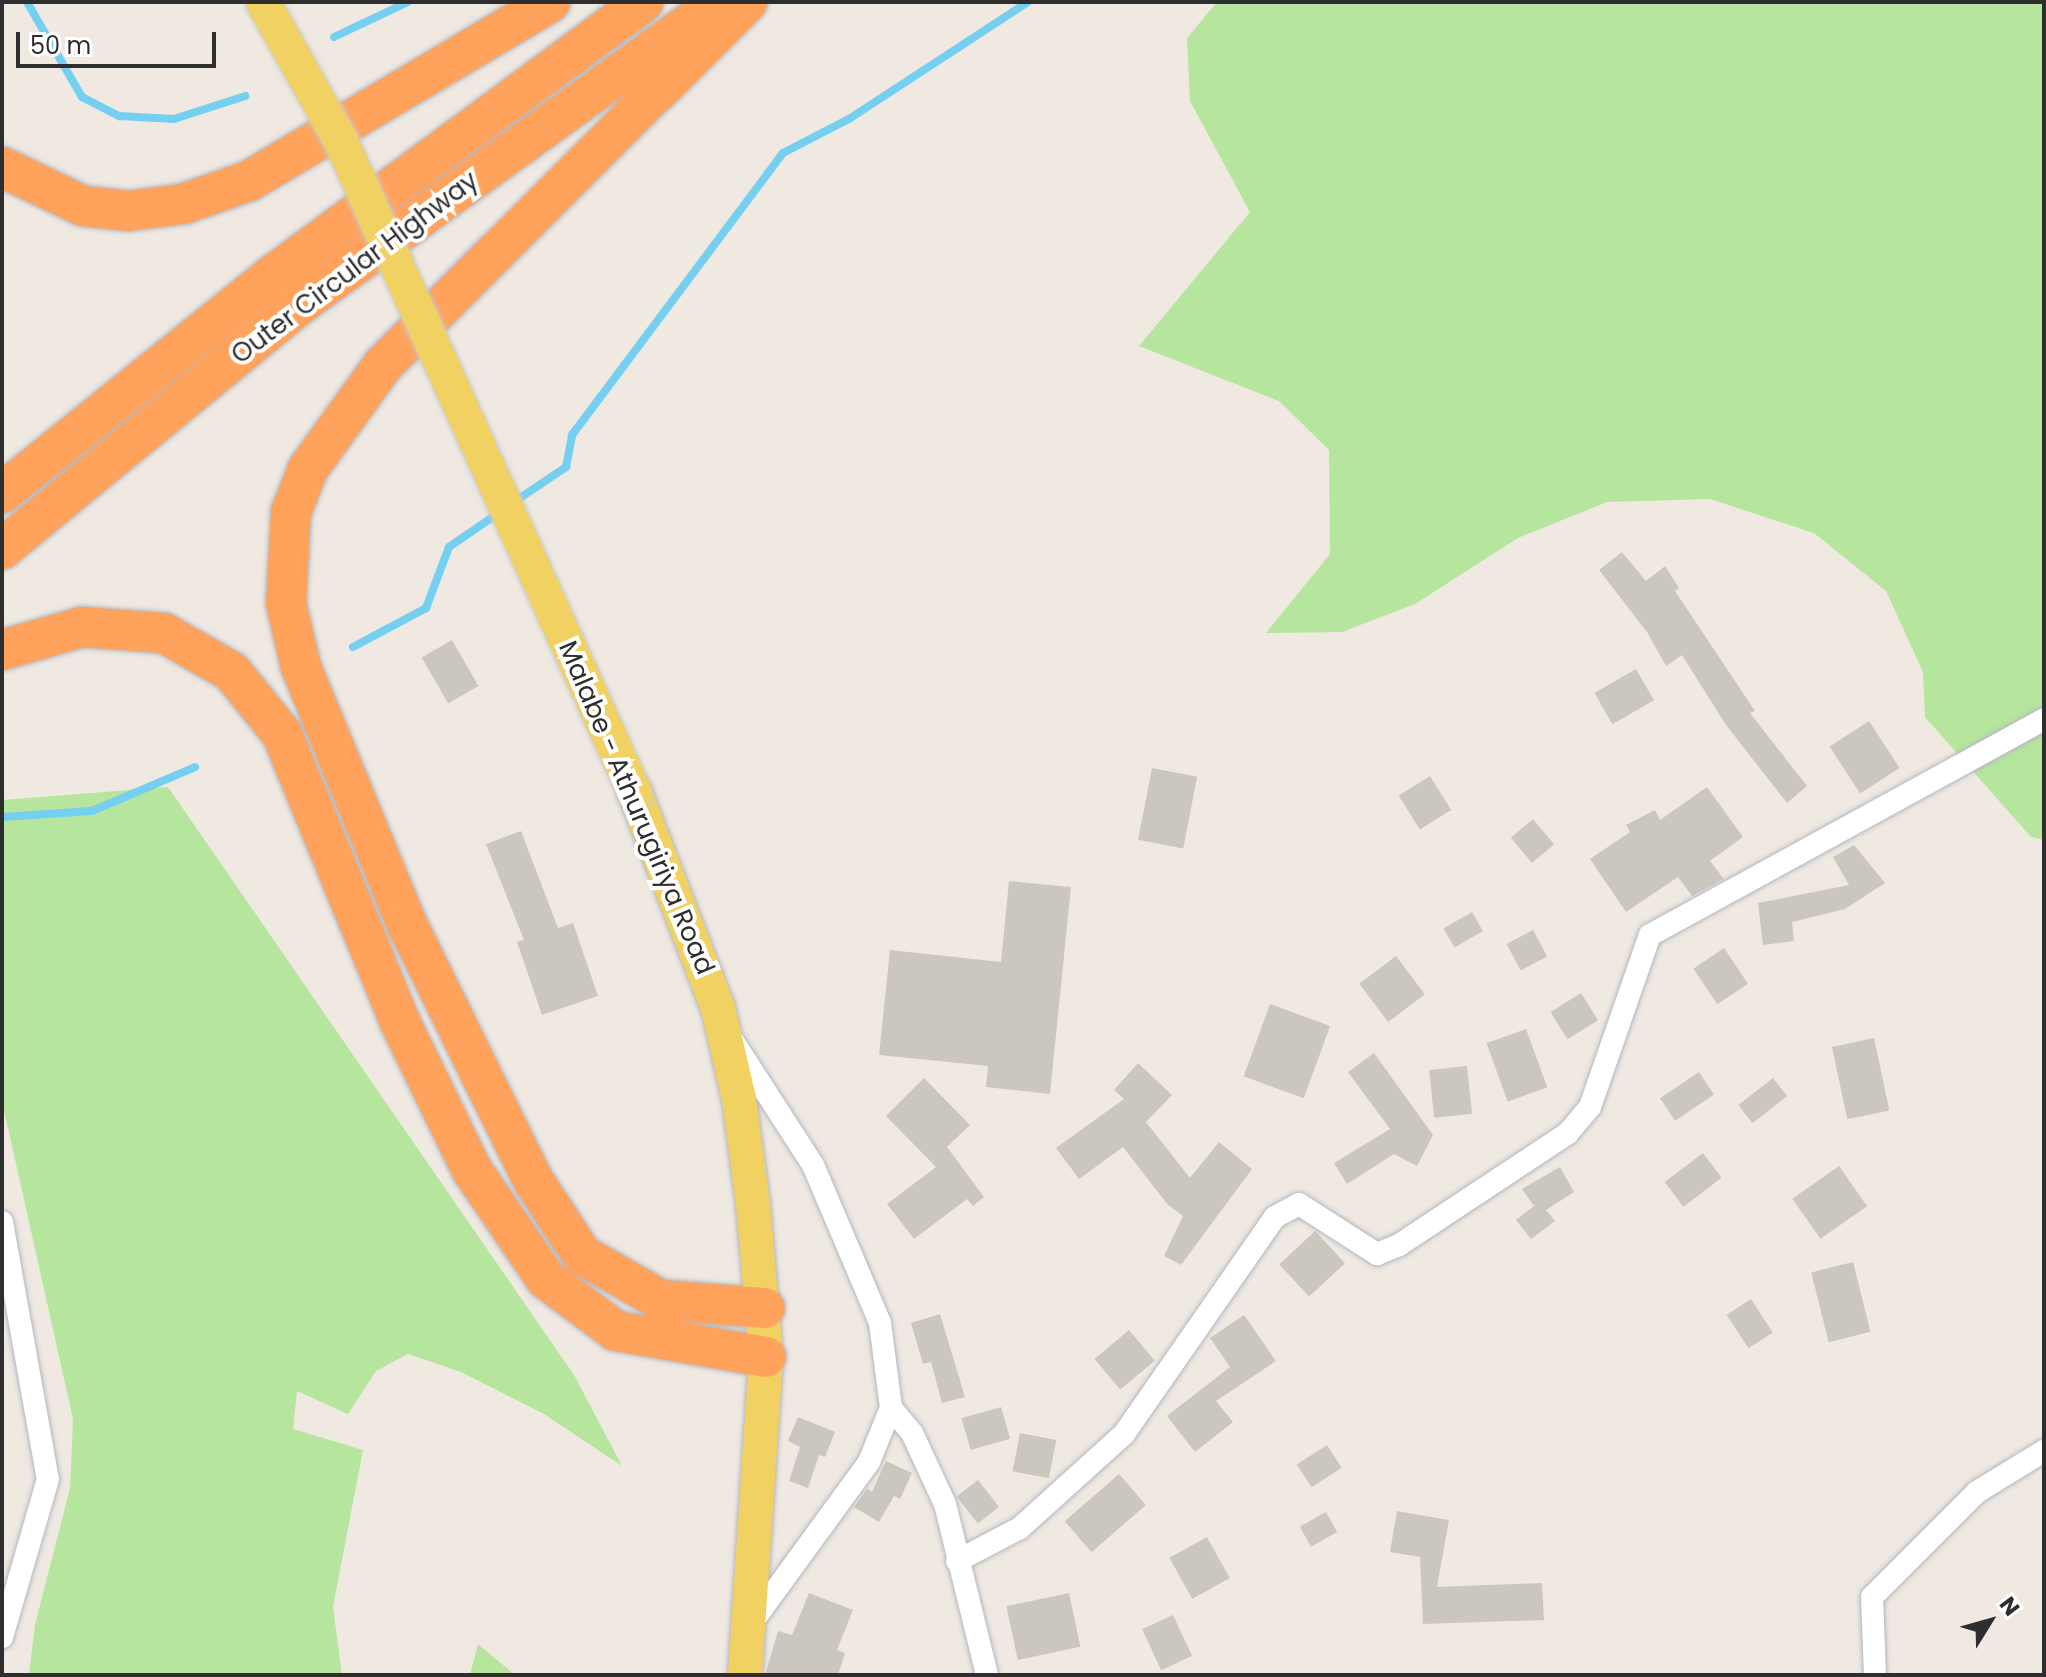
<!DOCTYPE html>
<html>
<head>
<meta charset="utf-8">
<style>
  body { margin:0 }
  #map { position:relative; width:2046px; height:1677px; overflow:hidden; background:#efe9e1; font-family:Poppins,sans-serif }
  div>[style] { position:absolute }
  .green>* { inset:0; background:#b6e59e }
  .stream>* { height:8px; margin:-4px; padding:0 4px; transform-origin:4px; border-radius:4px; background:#75cff0 }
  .building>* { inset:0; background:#cbc7bf; transform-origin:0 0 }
  .roads { filter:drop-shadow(0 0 2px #b4b7c1) drop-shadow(0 0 2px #b4b7c1) }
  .street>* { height:22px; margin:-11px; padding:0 11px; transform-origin:11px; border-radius:11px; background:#fff }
  .primary>* { height:34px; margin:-17px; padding:0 17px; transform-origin:17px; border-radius:17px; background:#f2d163 }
  .highway>* { height:40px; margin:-20px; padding:0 20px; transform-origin:20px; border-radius:20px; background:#ffa35c }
  .bridges { filter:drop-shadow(0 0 2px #c9c9c9) drop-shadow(0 0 2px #c9c9c9) }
  .primary-bridge>* { height:34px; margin:-17px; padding:0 17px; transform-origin:17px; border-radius:17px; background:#f2d163 }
  span { translate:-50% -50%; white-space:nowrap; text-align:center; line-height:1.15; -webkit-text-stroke:8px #fff; paint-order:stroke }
  .street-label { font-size:26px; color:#2e2e2e }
  .frame { position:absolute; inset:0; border:4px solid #2e2e2e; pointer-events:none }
  .north { position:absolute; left:1950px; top:1581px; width:80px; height:80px; -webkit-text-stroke:6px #fff; paint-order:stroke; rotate:53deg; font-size:22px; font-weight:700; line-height:32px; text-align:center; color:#2e2e2e }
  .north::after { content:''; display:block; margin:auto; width:28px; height:36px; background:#2e2e2e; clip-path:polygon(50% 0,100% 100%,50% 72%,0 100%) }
  .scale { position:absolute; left:16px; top:32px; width:200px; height:36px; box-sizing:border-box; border:4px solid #2e2e2e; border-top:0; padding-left:10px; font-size:24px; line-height:28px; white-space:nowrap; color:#2e2e2e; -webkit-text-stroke:6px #fff; paint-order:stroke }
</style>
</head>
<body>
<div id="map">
  <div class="green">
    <div style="clip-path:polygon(1217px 2px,2044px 2px,2044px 840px,2031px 837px,1925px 717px,1923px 672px,1886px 591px,1814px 533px,1710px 499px,1607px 502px,1518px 538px,1415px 604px,1342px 632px,1266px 633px,1330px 554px,1329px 450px,1279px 401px,1139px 346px,1250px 212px,1190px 101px,1187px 38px)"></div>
    <div style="clip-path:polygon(168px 787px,574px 1375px,622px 1466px,544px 1414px,461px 1372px,408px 1354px,376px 1371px,348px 1414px,297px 1391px,293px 1429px,363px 1450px,333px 1607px,342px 1675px,29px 1675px,35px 1625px,70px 1488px,73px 1419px,2px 1101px,2px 800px)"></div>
    <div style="clip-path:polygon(478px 1644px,515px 1675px,470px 1675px)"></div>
  </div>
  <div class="stream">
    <div style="left:27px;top:2px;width:110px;rotate:59.9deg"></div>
    <div style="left:82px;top:97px;width:42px;rotate:27.2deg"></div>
    <div style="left:119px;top:116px;width:55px;rotate:3.1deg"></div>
    <div style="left:174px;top:119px;width:75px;rotate:-17.9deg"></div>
    <div style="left:334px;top:37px;width:82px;rotate:-25.3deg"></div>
    <div style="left:514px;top:502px;width:63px;rotate:-33.9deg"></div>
    <div style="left:566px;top:467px;width:33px;rotate:-79deg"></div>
    <div style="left:572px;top:435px;width:352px;rotate:-53.2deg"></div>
    <div style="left:783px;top:153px;width:74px;rotate:-27.3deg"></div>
    <div style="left:849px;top:119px;width:214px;rotate:-33.2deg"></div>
    <div style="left:353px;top:647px;width:83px;rotate:-28.1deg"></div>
    <div style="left:426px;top:608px;width:65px;rotate:-69.3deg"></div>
    <div style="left:449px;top:547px;width:62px;rotate:-34.5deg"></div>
    <div style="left:2px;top:817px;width:90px;rotate:-3.8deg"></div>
    <div style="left:92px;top:811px;width:112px;rotate:-23.1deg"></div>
  </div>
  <div class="building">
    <div style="clip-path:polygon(1622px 552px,1646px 581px,1665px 566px,1679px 588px,1675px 591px,1755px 711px,1750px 713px,1807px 786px,1787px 803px,1726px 725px,1682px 655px,1666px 666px,1647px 632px,1599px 570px)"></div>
    <div style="left:452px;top:640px;width:53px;height:35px;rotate:60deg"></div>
    <div style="left:1636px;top:669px;width:36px;height:48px;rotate:60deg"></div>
    <div style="left:1869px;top:721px;width:56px;height:47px;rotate:57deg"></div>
    <div style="left:1152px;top:768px;width:46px;height:73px;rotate:11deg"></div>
    <div style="left:1430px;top:776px;width:40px;height:37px;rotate:58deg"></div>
    <div style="clip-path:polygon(1707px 787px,1743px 837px,1710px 861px,1724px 879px,1692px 896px,1678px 877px,1626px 912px,1590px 859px,1630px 832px,1626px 825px,1655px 810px,1660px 820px)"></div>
    <div style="left:1533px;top:819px;width:33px;height:29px;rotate:50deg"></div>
    <div style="clip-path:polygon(521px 831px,558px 928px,573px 923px,598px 996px,542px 1015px,517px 942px,524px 940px,486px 844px)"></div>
    <div style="clip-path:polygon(1854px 845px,1885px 883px,1845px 909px,1792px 922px,1794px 941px,1763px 945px,1758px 903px,1849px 885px,1833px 857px)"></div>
    <div style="clip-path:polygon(1009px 881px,1071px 887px,1050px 1094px,986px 1087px,988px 1066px,879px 1055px,890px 950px,1001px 962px)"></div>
    <div style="left:1472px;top:912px;width:22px;height:33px;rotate:60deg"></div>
    <div style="left:1533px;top:930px;width:30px;height:30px;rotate:62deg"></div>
    <div style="left:1724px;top:948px;width:43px;height:37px;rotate:56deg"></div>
    <div style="left:1396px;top:956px;width:48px;height:46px;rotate:53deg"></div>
    <div style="left:1581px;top:993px;width:32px;height:36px;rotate:58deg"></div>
    <div style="left:1270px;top:1004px;width:64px;height:77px;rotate:20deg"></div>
    <div style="left:1526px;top:1029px;width:62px;height:42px;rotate:70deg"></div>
    <div style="left:1874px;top:1038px;width:74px;height:43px;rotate:78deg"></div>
    <div style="clip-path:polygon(1374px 1053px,1433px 1135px,1417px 1166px,1394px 1154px,1347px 1184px,1334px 1163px,1390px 1129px,1348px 1072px)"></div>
    <div style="clip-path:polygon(1138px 1063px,1172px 1095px,1146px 1122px,1190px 1178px,1219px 1142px,1252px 1169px,1181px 1265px,1164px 1256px,1183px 1216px,1168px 1205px,1123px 1147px,1079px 1179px,1056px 1148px,1124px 1099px,1114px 1090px)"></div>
    <div style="left:1467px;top:1066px;width:48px;height:38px;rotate:84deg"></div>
    <div style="left:1699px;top:1072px;width:27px;height:47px;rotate:56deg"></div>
    <div style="clip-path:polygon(924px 1078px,970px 1125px,947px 1147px,984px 1197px,973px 1206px,967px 1199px,914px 1239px,887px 1204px,936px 1167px,886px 1116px)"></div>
    <div style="left:1773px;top:1078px;width:23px;height:44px;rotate:52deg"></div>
    <div style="left:1703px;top:1153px;width:31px;height:48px;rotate:53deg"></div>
    <div style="left:1839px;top:1166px;width:49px;height:57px;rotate:55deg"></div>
    <div style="clip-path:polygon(1560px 1167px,1574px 1192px,1546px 1210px,1555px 1221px,1531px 1239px,1516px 1220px,1534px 1206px,1522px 1189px)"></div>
    <div style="left:1315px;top:1231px;width:44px;height:49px;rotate:47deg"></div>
    <div style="left:1853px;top:1262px;width:72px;height:43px;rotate:76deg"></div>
    <div style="left:1751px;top:1299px;width:40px;height:29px;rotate:57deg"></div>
    <div style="clip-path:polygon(940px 1314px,965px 1397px,942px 1403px,931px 1362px,923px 1364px,911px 1323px)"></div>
    <div style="clip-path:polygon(1244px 1315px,1276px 1361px,1216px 1401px,1233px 1422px,1195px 1452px,1167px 1416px,1230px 1367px,1210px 1338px)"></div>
    <div style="left:1129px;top:1330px;width:40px;height:45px;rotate:50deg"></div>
    <div style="left:1001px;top:1407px;width:33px;height:41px;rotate:74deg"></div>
    <div style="clip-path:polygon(798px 1417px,835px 1432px,825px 1457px,819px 1455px,808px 1488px,789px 1481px,800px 1447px,788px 1441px)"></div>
    <div style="left:1020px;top:1433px;width:37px;height:39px;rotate:11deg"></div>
    <div style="left:1327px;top:1445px;width:27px;height:36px;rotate:57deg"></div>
    <div style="clip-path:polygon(886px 1461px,912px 1473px,900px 1499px,894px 1496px,879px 1522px,854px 1507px,867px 1489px,872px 1492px)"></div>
    <div style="left:1119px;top:1474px;width:41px;height:72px;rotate:49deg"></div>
    <div style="left:978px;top:1480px;width:34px;height:27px;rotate:52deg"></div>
    <div style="clip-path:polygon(1397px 1511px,1449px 1520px,1437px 1587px,1542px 1583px,1544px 1620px,1423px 1624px,1420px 1557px,1390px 1552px)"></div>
    <div style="left:1326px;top:1512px;width:23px;height:30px;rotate:61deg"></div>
    <div style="left:1207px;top:1537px;width:47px;height:43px;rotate:61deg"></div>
    <div style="clip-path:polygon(809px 1593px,853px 1610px,837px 1650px,845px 1653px,838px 1675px,765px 1675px,778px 1631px,792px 1635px)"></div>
    <div style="left:1069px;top:1593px;width:55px;height:64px;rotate:78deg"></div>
    <div style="left:1173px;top:1615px;width:45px;height:34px;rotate:65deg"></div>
  </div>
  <div class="roads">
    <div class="street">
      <div style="left:733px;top:1041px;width:148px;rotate:57.2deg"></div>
      <div style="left:813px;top:1165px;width:172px;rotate:67deg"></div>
      <div style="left:880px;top:1323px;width:86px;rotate:82.6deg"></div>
      <div style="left:891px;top:1408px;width:58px;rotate:112.2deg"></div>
      <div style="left:869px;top:1462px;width:200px;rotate:126.1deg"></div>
      <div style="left:2px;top:1222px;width:261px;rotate:79.9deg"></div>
      <div style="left:48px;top:1479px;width:165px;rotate:106.2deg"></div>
      <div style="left:891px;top:1408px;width:33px;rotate:50deg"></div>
      <div style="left:912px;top:1433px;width:78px;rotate:65.1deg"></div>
      <div style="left:945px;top:1504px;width:176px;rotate:76.2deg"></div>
      <div style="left:957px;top:1561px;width:71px;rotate:-27.6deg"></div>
      <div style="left:1020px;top:1528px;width:140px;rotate:-42.1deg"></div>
      <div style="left:1124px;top:1434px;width:264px;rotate:-55.2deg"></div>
      <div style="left:1275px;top:1217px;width:27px;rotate:-28deg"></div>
      <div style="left:1299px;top:1204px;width:93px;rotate:32.7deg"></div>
      <div style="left:1377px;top:1254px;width:24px;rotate:-22deg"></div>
      <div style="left:1399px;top:1245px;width:203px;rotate:-33.5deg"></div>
      <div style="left:1568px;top:1133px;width:34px;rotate:-50deg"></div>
      <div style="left:1590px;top:1107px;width:182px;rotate:-70.8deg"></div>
      <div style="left:1650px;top:935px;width:449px;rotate:-28.7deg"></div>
      <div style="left:1875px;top:1675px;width:78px;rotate:-92.2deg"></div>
      <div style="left:1872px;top:1597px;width:148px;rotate:-45deg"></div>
      <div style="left:1977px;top:1492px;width:79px;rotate:-31.5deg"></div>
    </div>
    <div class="primary">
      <div style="left:635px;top:793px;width:230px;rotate:68.9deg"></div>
      <div style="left:718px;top:1008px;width:93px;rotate:77deg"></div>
      <div style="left:739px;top:1099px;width:106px;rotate:82.4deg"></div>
      <div style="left:753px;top:1204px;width:154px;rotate:85.1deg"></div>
      <div style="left:766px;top:1357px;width:319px;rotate:93.8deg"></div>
    </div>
    <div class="highway">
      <div style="left:747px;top:2px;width:514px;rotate:135.08deg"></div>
      <div style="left:383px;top:365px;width:128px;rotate:125.8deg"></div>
      <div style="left:308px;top:469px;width:46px;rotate:111.6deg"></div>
      <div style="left:291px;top:512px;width:91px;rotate:93.1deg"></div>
      <div style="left:286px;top:603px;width:66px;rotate:76.8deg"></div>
      <div style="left:301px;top:667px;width:278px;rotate:67.6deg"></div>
      <div style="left:407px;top:924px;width:285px;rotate:63.8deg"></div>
      <div style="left:533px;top:1180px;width:90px;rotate:56.8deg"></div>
      <div style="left:582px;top:1255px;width:91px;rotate:29.7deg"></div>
      <div style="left:661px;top:1300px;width:104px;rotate:4.4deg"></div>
      <div style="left:2px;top:167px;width:90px;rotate:25.7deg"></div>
      <div style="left:83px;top:206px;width:45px;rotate:6.3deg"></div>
      <div style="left:128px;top:211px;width:55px;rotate:-7.3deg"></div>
      <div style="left:183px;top:204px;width:70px;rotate:-19.2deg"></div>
      <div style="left:249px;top:181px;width:350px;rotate:-30.7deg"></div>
      <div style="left:2px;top:493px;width:348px;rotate:-38.8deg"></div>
      <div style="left:273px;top:275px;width:460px;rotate:-36.4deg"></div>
      <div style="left:2px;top:549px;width:389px;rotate:-39.4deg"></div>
      <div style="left:303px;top:302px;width:513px;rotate:-35.8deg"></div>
      <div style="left:2px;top:650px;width:83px;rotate:-16deg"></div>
      <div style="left:82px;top:627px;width:82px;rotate:4.2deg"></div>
      <div style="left:164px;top:633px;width:78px;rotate:29.8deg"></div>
      <div style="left:232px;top:672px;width:80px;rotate:51.1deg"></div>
      <div style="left:282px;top:734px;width:311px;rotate:67.7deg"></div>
      <div style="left:400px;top:1022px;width:165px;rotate:64.1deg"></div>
      <div style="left:472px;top:1170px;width:132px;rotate:55.8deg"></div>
      <div style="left:546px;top:1279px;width:87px;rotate:36.6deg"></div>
      <div style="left:616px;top:1331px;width:152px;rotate:9.8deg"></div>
    </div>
  </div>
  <div class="bridges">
    <div class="primary-bridge">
      <div style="left:263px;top:2px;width:159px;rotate:60.7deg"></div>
      <div style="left:341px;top:141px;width:715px;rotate:65.73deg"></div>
    </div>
  </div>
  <div class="street-label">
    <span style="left:355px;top:268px;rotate:-37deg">Outer Circular Highway</span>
    <span style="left:636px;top:808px;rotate:67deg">Malabe - Athurugiriya Road</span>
  </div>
  <div class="frame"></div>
  <div class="north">N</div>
  <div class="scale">50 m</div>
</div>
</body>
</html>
